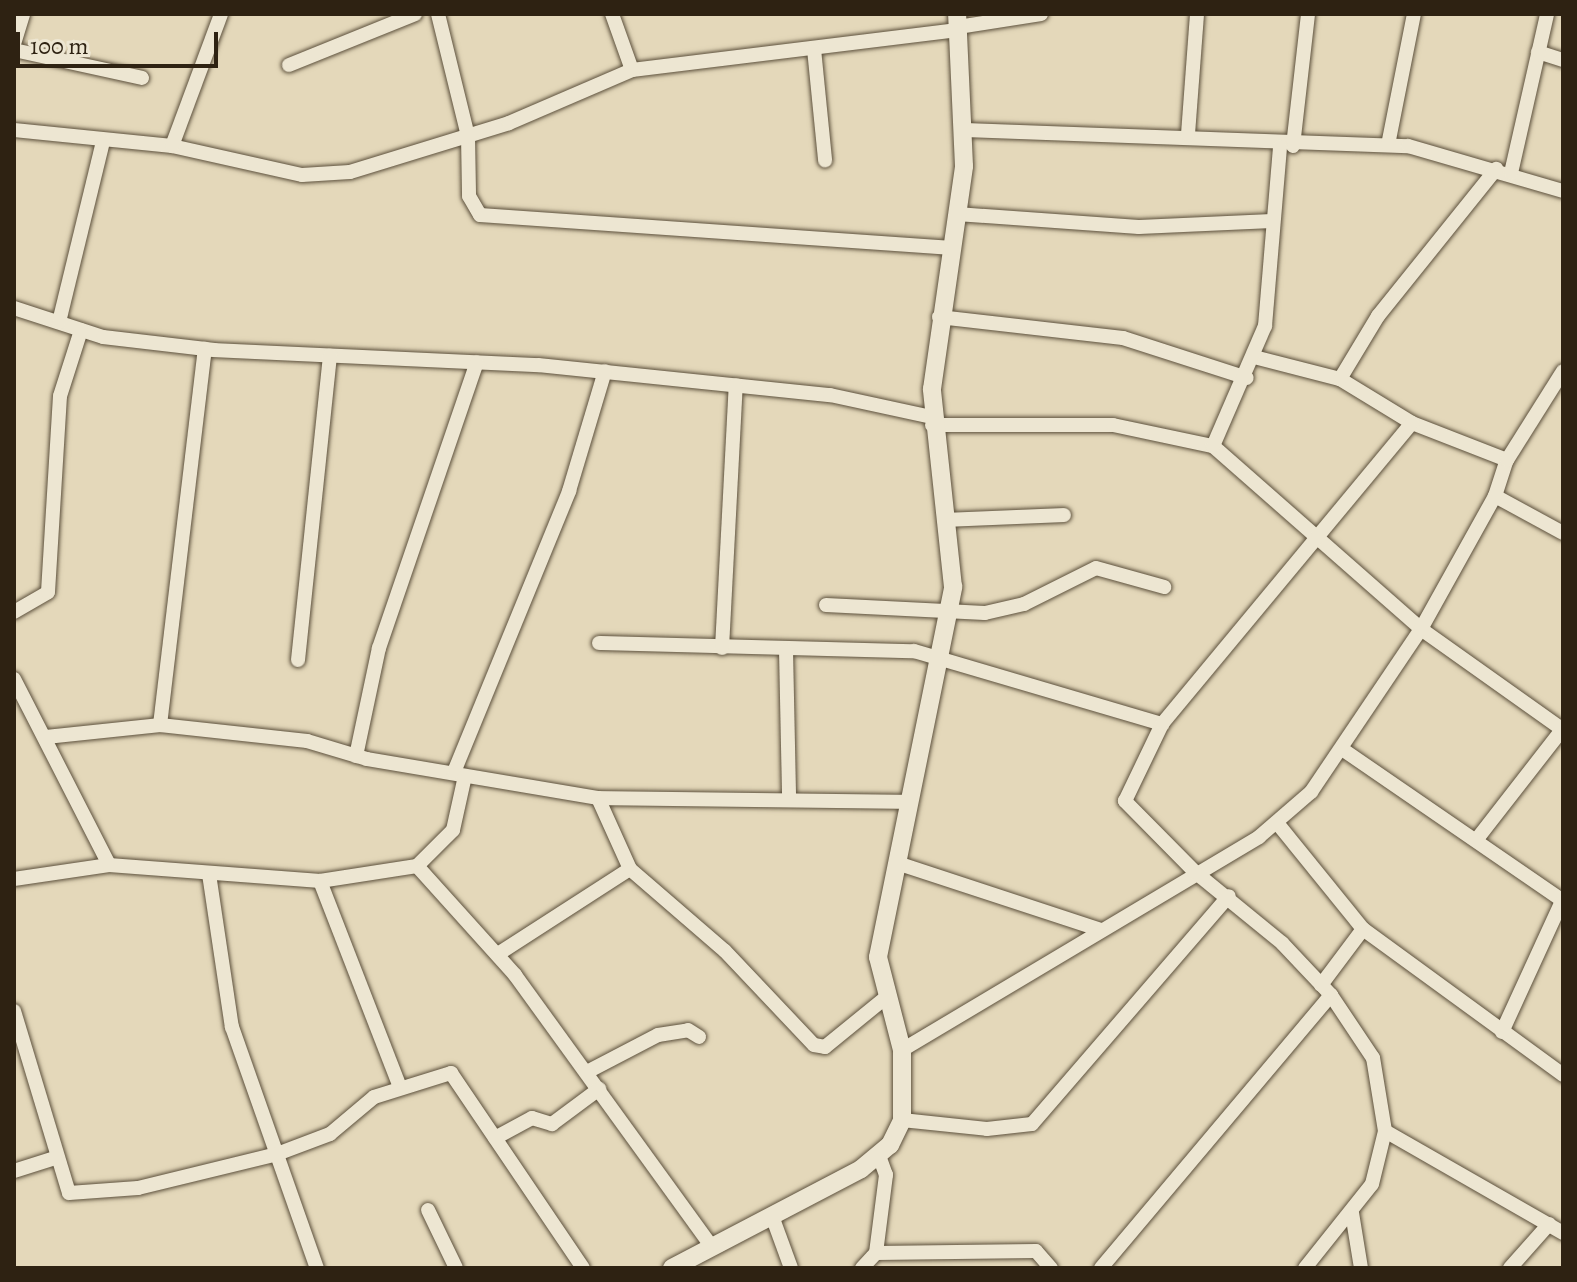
<!DOCTYPE html>
<html>
<head>
<meta charset="utf-8">
<style>
  body { margin:0 }
  #map { position:relative; width:1577px; height:1282px; overflow:hidden; background:#e4d8ba; font-family:Alegreya,serif }
  div>[style] { position:absolute }
  .roads { filter:drop-shadow(0 0 2px #5c503c) drop-shadow(0 0 2px #5c503c) }
  .minor>* { height:14px; margin:-7px; padding:0 7px; transform-origin:7px; border-radius:7px; background:#ede6d2 }
  .tertiary>* { height:18px; margin:-9px; padding:0 9px; transform-origin:9px; border-radius:9px; background:#ede6d2 }
  span { translate:-50% -50%; white-space:nowrap; text-align:center; line-height:1.15; -webkit-text-stroke:6px #ede6d2; paint-order:stroke }
  .frame { position:absolute; inset:0; border:16px solid #2e2212; pointer-events:none }
  .scale { position:absolute; left:16px; top:32px; width:202px; height:36px; box-sizing:border-box; border:4px solid #2e2212; border-top:0; padding-left:10px; font-size:24px; line-height:28px; white-space:nowrap; color:#2e2212; -webkit-text-stroke:6px #ede6d2; paint-order:stroke }
</style>
</head>
<body>
<div id="map">
  <div class="roads">
    <div class="minor">
      <div style="left:438px;top:14px;width:126px;rotate:76.2deg"></div>
      <div style="left:468px;top:136px;width:60px;rotate:89deg"></div>
      <div style="left:469px;top:196px;width:22px;rotate:60deg"></div>
      <div style="left:480px;top:215px;width:470px;rotate:4deg"></div>
      <div style="left:612px;top:14px;width:59px;rotate:70.3deg"></div>
      <div style="left:632px;top:70px;width:328px;rotate:-7deg"></div>
      <div style="left:958px;top:27px;width:84px;rotate:-8.9deg"></div>
      <div style="left:14px;top:44px;width:31px;rotate:-73deg"></div>
      <div style="left:814px;top:49px;width:112px;rotate:84.3deg"></div>
      <div style="left:14px;top:50px;width:131px;rotate:12.3deg"></div>
      <div style="left:1538px;top:52px;width:26px;rotate:18deg"></div>
      <div style="left:289px;top:65px;width:136px;rotate:-22deg"></div>
      <div style="left:14px;top:130px;width:159px;rotate:5.8deg"></div>
      <div style="left:172px;top:146px;width:133px;rotate:12.6deg"></div>
      <div style="left:302px;top:175px;width:48px;rotate:-3.6deg"></div>
      <div style="left:350px;top:172px;width:166px;rotate:-17.1deg"></div>
      <div style="left:509px;top:123px;width:134px;rotate:-23.3deg"></div>
      <div style="left:965px;top:130px;width:443px;rotate:2.1deg"></div>
      <div style="left:1408px;top:146px;width:161px;rotate:16.2deg"></div>
      <div style="left:1188px;top:134px;width:120px;rotate:-85.7deg"></div>
      <div style="left:1388px;top:145px;width:134px;rotate:-78.8deg"></div>
      <div style="left:172px;top:146px;width:141px;rotate:-69.6deg"></div>
      <div style="left:1293px;top:146px;width:133px;rotate:-83.5deg"></div>
      <div style="left:1511px;top:173px;width:163px;rotate:-77.2deg"></div>
      <div style="left:957px;top:214px;width:182px;rotate:4.1deg"></div>
      <div style="left:1139px;top:227px;width:133px;rotate:-2.6deg"></div>
      <div style="left:14px;top:308px;width:94px;rotate:18deg"></div>
      <div style="left:103px;top:337px;width:112px;rotate:6.7deg"></div>
      <div style="left:214px;top:350px;width:324px;rotate:2.7deg"></div>
      <div style="left:538px;top:365px;width:294px;rotate:5.9deg"></div>
      <div style="left:830px;top:395px;width:104px;rotate:12.2deg"></div>
      <div style="left:939px;top:317px;width:185px;rotate:6.5deg"></div>
      <div style="left:1123px;top:338px;width:130px;rotate:17.9deg"></div>
      <div style="left:59px;top:322px;width:186px;rotate:-76.3deg"></div>
      <div style="left:1258px;top:358px;width:85px;rotate:14.4deg"></div>
      <div style="left:1340px;top:379px;width:84px;rotate:31.4deg"></div>
      <div style="left:1412px;top:423px;width:102px;rotate:21.3deg"></div>
      <div style="left:1340px;top:379px;width:74px;rotate:-58.9deg"></div>
      <div style="left:1378px;top:316px;width:189px;rotate:-51.2deg"></div>
      <div style="left:932px;top:425px;width:181px"></div>
      <div style="left:1113px;top:425px;width:102px;rotate:11.9deg"></div>
      <div style="left:1213px;top:446px;width:277px;rotate:41.3deg"></div>
      <div style="left:1421px;top:629px;width:174px;rotate:35.4deg"></div>
      <div style="left:1213px;top:446px;width:131px;rotate:-66.6deg"></div>
      <div style="left:1265px;top:326px;width:180px;rotate:-85.2deg"></div>
      <div style="left:1495px;top:496px;width:77px;rotate:28.6deg"></div>
      <div style="left:945px;top:520px;width:119px;rotate:-2.4deg"></div>
      <div style="left:826px;top:605px;width:159px;rotate:2.9deg"></div>
      <div style="left:985px;top:613px;width:40px;rotate:-13deg"></div>
      <div style="left:1024px;top:604px;width:80px;rotate:-26.6deg"></div>
      <div style="left:1096px;top:568px;width:71px;rotate:15.6deg"></div>
      <div style="left:14px;top:612px;width:39px;rotate:-30deg"></div>
      <div style="left:48px;top:592px;width:196px;rotate:-86.5deg"></div>
      <div style="left:60px;top:396px;width:69px;rotate:-72.3deg"></div>
      <div style="left:599px;top:643px;width:315px;rotate:1.5deg"></div>
      <div style="left:914px;top:651px;width:259px;rotate:16.4deg"></div>
      <div style="left:722px;top:648px;width:263px;rotate:-87deg"></div>
      <div style="left:786px;top:650px;width:147px;rotate:88.8deg"></div>
      <div style="left:298px;top:660px;width:306px;rotate:-84deg"></div>
      <div style="left:14px;top:679px;width:209px;rotate:62.9deg"></div>
      <div style="left:160px;top:725px;width:379px;rotate:-83.2deg"></div>
      <div style="left:46px;top:737px;width:115px;rotate:-6deg"></div>
      <div style="left:160px;top:725px;width:148px;rotate:6.2deg"></div>
      <div style="left:307px;top:741px;width:63px;rotate:16.7deg"></div>
      <div style="left:367px;top:759px;width:234px;rotate:9.6deg"></div>
      <div style="left:598px;top:798px;width:313px;rotate:0.7deg"></div>
      <div style="left:1342px;top:749px;width:268px;rotate:34.5deg"></div>
      <div style="left:356px;top:756px;width:110px;rotate:-78deg"></div>
      <div style="left:379px;top:648px;width:302px;rotate:-71.1deg"></div>
      <div style="left:454px;top:772px;width:304px;rotate:-67.7deg"></div>
      <div style="left:569px;top:491px;width:125px;rotate:-73.3deg"></div>
      <div style="left:598px;top:798px;width:78px;rotate:65.7deg"></div>
      <div style="left:630px;top:869px;width:125px;rotate:40.8deg"></div>
      <div style="left:725px;top:951px;width:129px;rotate:46.6deg"></div>
      <div style="left:814px;top:1045px;width:11px;rotate:10deg"></div>
      <div style="left:825px;top:1047px;width:77px;rotate:-39.2deg"></div>
      <div style="left:1278px;top:824px;width:135px;rotate:51deg"></div>
      <div style="left:1363px;top:929px;width:248px;rotate:36.1deg"></div>
      <div style="left:1477px;top:839px;width:138px;rotate:-52.1deg"></div>
      <div style="left:900px;top:864px;width:212px;rotate:18.2deg"></div>
      <div style="left:417px;top:866px;width:147px;rotate:48deg"></div>
      <div style="left:515px;top:975px;width:334px;rotate:54.1deg"></div>
      <div style="left:209px;top:874px;width:155px;rotate:81.5deg"></div>
      <div style="left:232px;top:1027px;width:256px;rotate:70.6deg"></div>
      <div style="left:14px;top:879px;width:96px;rotate:-8.4deg"></div>
      <div style="left:109px;top:865px;width:212px;rotate:4.3deg"></div>
      <div style="left:320px;top:881px;width:98px;rotate:-8.8deg"></div>
      <div style="left:417px;top:866px;width:51px;rotate:-45deg"></div>
      <div style="left:453px;top:830px;width:55px;rotate:-77.5deg"></div>
      <div style="left:320px;top:881px;width:221px;rotate:68.8deg"></div>
      <div style="left:498px;top:954px;width:157px;rotate:-32.8deg"></div>
      <div style="left:1321px;top:985px;width:70px;rotate:-53.1deg"></div>
      <div style="left:14px;top:1011px;width:190px;rotate:73.2deg"></div>
      <div style="left:69px;top:1193px;width:69px;rotate:-4.1deg"></div>
      <div style="left:138px;top:1188px;width:143px;rotate:-13.7deg"></div>
      <div style="left:277px;top:1154px;width:57px;rotate:-20.7deg"></div>
      <div style="left:330px;top:1134px;width:57px;rotate:-40.1deg"></div>
      <div style="left:374px;top:1097px;width:81px;rotate:-17.3deg"></div>
      <div style="left:451px;top:1073px;width:235px;rotate:55.9deg"></div>
      <div style="left:1502px;top:1032px;width:144px;rotate:-65.4deg"></div>
      <div style="left:902px;top:1050px;width:416px;rotate:-30.8deg"></div>
      <div style="left:1259px;top:837px;width:69px;rotate:-40.9deg"></div>
      <div style="left:1311px;top:792px;width:197px;rotate:-56deg"></div>
      <div style="left:1421px;top:629px;width:152px;rotate:-60.9deg"></div>
      <div style="left:1495px;top:496px;width:38px;rotate:-72deg"></div>
      <div style="left:1507px;top:460px;width:105px;rotate:-57.8deg"></div>
      <div style="left:587px;top:1072px;width:80px;rotate:-27.5deg"></div>
      <div style="left:658px;top:1035px;width:30px;rotate:-9deg"></div>
      <div style="left:688px;top:1030px;width:13px;rotate:32deg"></div>
      <div style="left:902px;top:1120px;width:85px;rotate:6deg"></div>
      <div style="left:987px;top:1129px;width:45px;rotate:-6.3deg"></div>
      <div style="left:1032px;top:1124px;width:301px;rotate:-49.2deg"></div>
      <div style="left:1385px;top:1131px;width:205px;rotate:29.8deg"></div>
      <div style="left:495px;top:1138px;width:42px;rotate:-28.4deg"></div>
      <div style="left:532px;top:1118px;width:21px;rotate:17deg"></div>
      <div style="left:552px;top:1124px;width:59px;rotate:-36.7deg"></div>
      <div style="left:14px;top:1171px;width:43px;rotate:-17.6deg"></div>
      <div style="left:428px;top:1210px;width:64px;rotate:64.2deg"></div>
      <div style="left:1352px;top:1213px;width:56px;rotate:80.7deg"></div>
      <div style="left:772px;top:1216px;width:55px;rotate:69.9deg"></div>
      <div style="left:876px;top:1253px;width:160px;rotate:-0.7deg"></div>
      <div style="left:1036px;top:1251px;width:23px;rotate:49deg"></div>
      <div style="left:862px;top:1268px;width:21px;rotate:-47deg"></div>
      <div style="left:876px;top:1253px;width:79px;rotate:-82.7deg"></div>
      <div style="left:886px;top:1175px;width:20px;rotate:-110deg"></div>
      <div style="left:1101px;top:1268px;width:357px;rotate:-49.9deg"></div>
      <div style="left:1305px;top:1268px;width:107px;rotate:-51.4deg"></div>
      <div style="left:1372px;top:1184px;width:55px;rotate:-76.2deg"></div>
      <div style="left:1385px;top:1131px;width:74px;rotate:-99.3deg"></div>
      <div style="left:1373px;top:1058px;width:76px;rotate:-123.7deg"></div>
      <div style="left:1331px;top:995px;width:71px;rotate:-133.3deg"></div>
      <div style="left:1282px;top:943px;width:112px;rotate:-140.8deg"></div>
      <div style="left:1195px;top:872px;width:100px;rotate:-134.6deg"></div>
      <div style="left:1125px;top:801px;width:85px;rotate:-64.3deg"></div>
      <div style="left:1162px;top:724px;width:391px;rotate:-50.3deg"></div>
      <div style="left:1510px;top:1268px;width:59px;rotate:-48.4deg"></div>
    </div>
    <div class="tertiary">
      <div style="left:672px;top:1268px;width:213px;rotate:-27.6deg"></div>
      <div style="left:861px;top:1169px;width:38px;rotate:-40deg"></div>
      <div style="left:890px;top:1145px;width:28px;rotate:-64deg"></div>
      <div style="left:902px;top:1120px;width:70px;rotate:-90deg"></div>
      <div style="left:902px;top:1050px;width:96px;rotate:-104.5deg"></div>
      <div style="left:878px;top:957px;width:378px;rotate:-78.5deg"></div>
      <div style="left:953px;top:587px;width:199px;rotate:-96.1deg"></div>
      <div style="left:932px;top:389px;width:225px;rotate:-81.8deg"></div>
      <div style="left:964px;top:166px;width:152px;rotate:-92.6deg"></div>
    </div>
  </div>
  <div class="frame"></div>
  <div class="scale">100 m</div>
</div>
</body>
</html>
